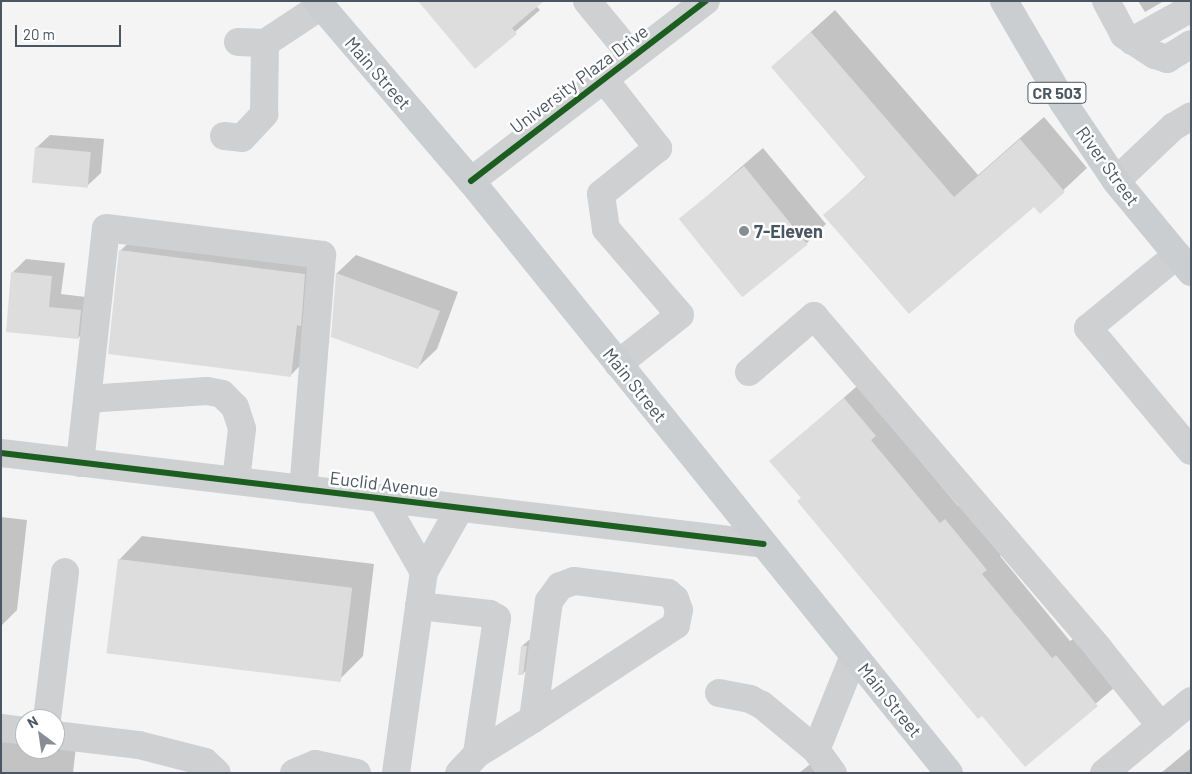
<!DOCTYPE html>
<html>
<head>
<meta charset="utf-8">
<style>
  body { margin:0 }
  #map { position:relative; width:1192px; height:774px; overflow:hidden; background:#f4f4f4; font-family:Barlow,sans-serif }
  div>[style] { position:absolute }
  .shadow>* { inset:0; background:#0003 }
  .building>* { inset:0; background:#ddddde; transform-origin:0 0 }
  .minor>* { height:28px; margin:-14px; padding:0 14px; transform-origin:14px; border-radius:14px; background:#ced0d2 }
  .major>* { height:28px; margin:-14px; padding:0 14px; transform-origin:14px; border-radius:14px; background:#caced1 }
  .cycleway>* { height:6px; margin:-3px; padding:0 3px; transform-origin:3px; border-radius:3px; background:#1b5e20 }
  .dots>* { width:14px; height:14px; translate:-50% -50%; box-sizing:border-box; border:2px solid #fff; border-radius:50% }
  span { translate:-50% -50%; white-space:nowrap; text-align:center; line-height:1.15; -webkit-text-stroke:5px #fff; paint-order:stroke }
  .shield-label span { padding:1px 4px; background:#fff; border:1px solid; border-radius:4px; -webkit-text-stroke-width:0 }
  .shield-label { font-size:16px; color:#4a5661; font-weight:700 }
  .street-label { font-size:18px; color:#4a5661 }
  .poi-label { font-size:18px; color:#4a5661; font-weight:700 }
  .left { translate:0 -50%; text-align:left }
  .frame { position:absolute; inset:0; border:2px solid #4a5661; pointer-events:none }
  .north { position:absolute; left:15px; top:709px; width:50px; height:50px; box-sizing:border-box; background:#fff; border:1px solid #b7bbc0; border-radius:50%; rotate:329deg; font-size:14px; font-weight:700; line-height:20px; text-align:center; color:#4a5661 }
  .north::after { content:''; display:block; margin:auto; width:18px; height:22px; background:#868d94; clip-path:polygon(50% 0,100% 100%,50% 72%,0 100%) }
  .scale { position:absolute; left:15px; top:25px; width:106px; height:22px; box-sizing:border-box; border:2px solid #4a5661; border-top:0; padding-left:6px; font-size:15px; line-height:18px; white-space:nowrap; color:#4a5661; -webkit-text-stroke:4px #fff; paint-order:stroke }
</style>
</head>
<body>
<div id="map">
  <div class="shadow">
    <div style="clip-path:polygon(1138px 1px,1164px 1px,1145px 12px)"></div>
    <div style="clip-path:polygon(536px 6px,540px 10px,475px 67px,426px 9px)"></div>
    <div style="clip-path:polygon(835px 10px,978px 175px,1044px 117px,1087px 168px,1040px 212px,1034px 205px,825px 215px,866px 177px,772px 67px)"></div>
    <div style="clip-path:polygon(50px 135px,104px 139px,101px 173px,87px 186px,36px 148px)"></div>
    <div style="clip-path:polygon(763px 148px,826px 224px,807px 243px,681px 219px)"></div>
    <div style="clip-path:polygon(144px 228px,327px 251px,313px 352px,290px 376px,120px 251px)"></div>
    <div style="clip-path:polygon(356px 255px,458px 292px,437px 349px,418px 367px,332px 336px,337px 273px)"></div>
    <div style="clip-path:polygon(26px 259px,65px 263px,61px 294px,94px 298px,91px 324px,78px 338px,13px 272px)"></div>
    <div style="clip-path:polygon(863px 381px,888px 422px,958px 506px,963px 502px,1005px 552px,1000px 556px,1070px 641px,1075px 638px,1115px 687px,1025px 765px,771px 461px)"></div>
    <div style="clip-path:polygon(1px 517px,27px 520px,17px 610px,1px 626px)"></div>
    <div style="clip-path:polygon(142px 536px,374px 564px,363px 656px,340px 679px,119px 560px)"></div>
    <div style="clip-path:polygon(529px 640px,533px 640px,529px 667px,523px 674px,522px 646px)"></div>
    <div style="clip-path:polygon(1px 738px,25px 741px,25px 749px,55px 749px,55px 744px,76px 746px,73px 773px,1px 773px)"></div>
    <div style="clip-path:polygon(1191px 748px,1191px 773px,1161px 773px)"></div>
    <div style="clip-path:polygon(813px 762px,822px 773px,799px 773px)"></div>
  </div>
  <div class="building">
    <div style="clip-path:polygon(418px 1px,544px 1px,512px 28px,517px 34px,475px 69px)"></div>
    <div style="clip-path:polygon(811px 32px,954px 197px,1020px 139px,1065px 192px,1040px 214px,1034px 207px,909px 314px,823px 215px,866px 178px,771px 67px)"></div>
    <div style="left:35px;top:147px;width:56px;height:36px;rotate:5deg"></div>
    <div style="left:744px;top:166px;width:101px;height:84px;rotate:51deg"></div>
    <div style="clip-path:polygon(119px 250px,305px 274px,301px 326px,297px 325px,291px 377px,108px 354px)"></div>
    <div style="clip-path:polygon(11px 272px,52px 276px,49px 307px,81px 310px,78px 339px,6px 332px)"></div>
    <div style="clip-path:polygon(336px 273px,440px 311px,418px 369px,331px 337px)"></div>
    <div style="clip-path:polygon(844px 398px,876px 436px,871px 440px,940px 523px,945px 519px,987px 570px,982px 574px,1052px 658px,1056px 655px,1098px 706px,1025px 767px,982px 716px,978px 719px,797px 501px,801px 498px,769px 461px)"></div>
    <div style="left:118px;top:559px;width:236px;height:95px;rotate:7deg"></div>
    <div style="clip-path:polygon(521px 646px,527px 646px,523px 675px,518px 675px)"></div>
  </div>
  <div class="minor">
    <div style="left:587px;top:1px;width:72px;rotate:50.6deg"></div>
    <div style="left:1106px;top:1px;width:38px;rotate:62deg"></div>
    <div style="left:1124px;top:35px;width:37px;rotate:33deg"></div>
    <div style="left:1155px;top:55px;width:13px;rotate:18deg"></div>
    <div style="left:1167px;top:59px;width:28px;rotate:-32deg"></div>
    <div style="left:1132px;top:41px;width:64px;rotate:-29deg"></div>
    <div style="left:238px;top:42px;width:27px;rotate:2deg"></div>
    <div style="left:265px;top:43px;width:67px;rotate:-33.5deg"></div>
    <div style="left:604px;top:79px;width:88px;rotate:52deg"></div>
    <div style="left:658px;top:148px;width:73px;rotate:141.1deg"></div>
    <div style="left:601px;top:194px;width:35px;rotate:82deg"></div>
    <div style="left:606px;top:229px;width:113px;rotate:49.3deg"></div>
    <div style="left:680px;top:315px;width:79px;rotate:141.7deg"></div>
    <div style="left:224px;top:136px;width:18px;rotate:6deg"></div>
    <div style="left:242px;top:138px;width:33px;rotate:-47deg"></div>
    <div style="left:264px;top:114px;width:71px;rotate:-89.2deg"></div>
    <div style="left:471px;top:181px;width:296px;rotate:-37.5deg"></div>
    <div style="left:1116px;top:181px;width:79px;rotate:-43.5deg"></div>
    <div style="left:1173px;top:127px;width:21px;rotate:-31deg"></div>
    <div style="left:1177px;top:255px;width:115px;rotate:140.6deg"></div>
    <div style="left:1088px;top:328px;width:160px;rotate:50.1deg"></div>
    <div style="left:749px;top:372px;width:86px;rotate:-40.7deg"></div>
    <div style="left:814px;top:316px;width:438px;rotate:49.4deg"></div>
    <div style="left:1099px;top:649px;width:99px;rotate:51.2deg"></div>
    <div style="left:87px;top:399px;width:120px;rotate:-3.8deg"></div>
    <div style="left:207px;top:391px;width:15px;rotate:11deg"></div>
    <div style="left:222px;top:394px;width:18px;rotate:45deg"></div>
    <div style="left:235px;top:407px;width:23px;rotate:72deg"></div>
    <div style="left:242px;top:429px;width:52px;rotate:96.6deg"></div>
    <div style="left:1px;top:453px;width:768px;rotate:6.8deg"></div>
    <div style="left:80px;top:463px;width:236px;rotate:-83.7deg"></div>
    <div style="left:106px;top:228px;width:218px;rotate:7.1deg"></div>
    <div style="left:322px;top:255px;width:235px;rotate:94.6deg"></div>
    <div style="left:382px;top:499px;width:84px;rotate:60.1deg"></div>
    <div style="left:419px;top:606px;width:71px;rotate:6.4deg"></div>
    <div style="left:490px;top:614px;width:8px;rotate:30deg"></div>
    <div style="left:497px;top:618px;width:137px;rotate:98.4deg"></div>
    <div style="left:477px;top:754px;width:26px;rotate:133deg"></div>
    <div style="left:719px;top:693px;width:32px;rotate:11deg"></div>
    <div style="left:750px;top:699px;width:13px;rotate:27deg"></div>
    <div style="left:762px;top:705px;width:70px;rotate:39.8deg"></div>
    <div style="left:816px;top:750px;width:29px;rotate:54deg"></div>
    <div style="left:47px;top:719px;width:148px;rotate:-83deg"></div>
    <div style="left:1px;top:728px;width:24px;rotate:7deg"></div>
    <div style="left:55px;top:735px;width:85px;rotate:6.8deg"></div>
    <div style="left:139px;top:745px;width:68px;rotate:14.4deg"></div>
    <div style="left:205px;top:762px;width:16px;rotate:43deg"></div>
    <div style="left:816px;top:750px;width:101px;rotate:-68deg"></div>
    <div style="left:477px;top:754px;width:66px;rotate:-32deg"></div>
    <div style="left:533px;top:719px;width:171px;rotate:-33.3deg"></div>
    <div style="left:676px;top:625px;width:15px;rotate:-79deg"></div>
    <div style="left:679px;top:610px;width:12px;rotate:-110deg"></div>
    <div style="left:675px;top:599px;width:9px;rotate:-139deg"></div>
    <div style="left:668px;top:593px;width:95px;rotate:-172.7deg"></div>
    <div style="left:574px;top:581px;width:15px;rotate:160deg"></div>
    <div style="left:560px;top:586px;width:19px;rotate:126deg"></div>
    <div style="left:549px;top:601px;width:119px;rotate:97.7deg"></div>
    <div style="left:294px;top:773px;width:23px;rotate:-23deg"></div>
    <div style="left:315px;top:764px;width:43px;rotate:12.1deg"></div>
    <div style="left:396px;top:773px;width:203px;rotate:-82.1deg"></div>
    <div style="left:424px;top:572px;width:73px;rotate:-60.6deg"></div>
    <div style="left:1104px;top:773px;width:113px;rotate:-39.6deg"></div>
  </div>
  <div class="major">
    <div style="left:317px;top:1px;width:237px;rotate:49.5deg"></div>
    <div style="left:471px;top:181px;width:761px;rotate:51.08deg"></div>
    <div style="left:1004px;top:1px;width:117px;rotate:59.7deg"></div>
    <div style="left:1063px;top:102px;width:95px;rotate:56.1deg"></div>
    <div style="left:1116px;top:181px;width:118px;rotate:50.5deg"></div>
  </div>
  <div class="cycleway">
    <div style="left:471px;top:181px;width:296px;rotate:-37.5deg"></div>
    <div style="left:1px;top:453px;width:768px;rotate:6.8deg"></div>
  </div>
  <div class="dots">
    <div style="left:744px;top:231px;background:#868d94"></div>
  </div>
  <div class="shield-label">
    <span style="left:1057px;top:93px">CR 503</span>
  </div>
  <div class="street-label">
    <span style="left:378px;top:73px;rotate:49deg">Main Street</span>
    <span style="left:579px;top:79px;rotate:-37deg">University Plaza Drive</span>
    <span style="left:1108px;top:166px;rotate:54deg">River Street</span>
    <span style="left:635px;top:385px;rotate:51deg">Main Street</span>
    <span style="left:384px;top:484px;rotate:7deg">Euclid Avenue</span>
    <span style="left:890px;top:700px;rotate:51deg">Main Street</span>
  </div>
  <div class="poi-label">
    <span class="left" style="left:754px;top:231px">7-Eleven</span>
  </div>
  <div class="frame"></div>
  <div class="north">N</div>
  <div class="scale">20 m</div>
</div>
</body>
</html>
